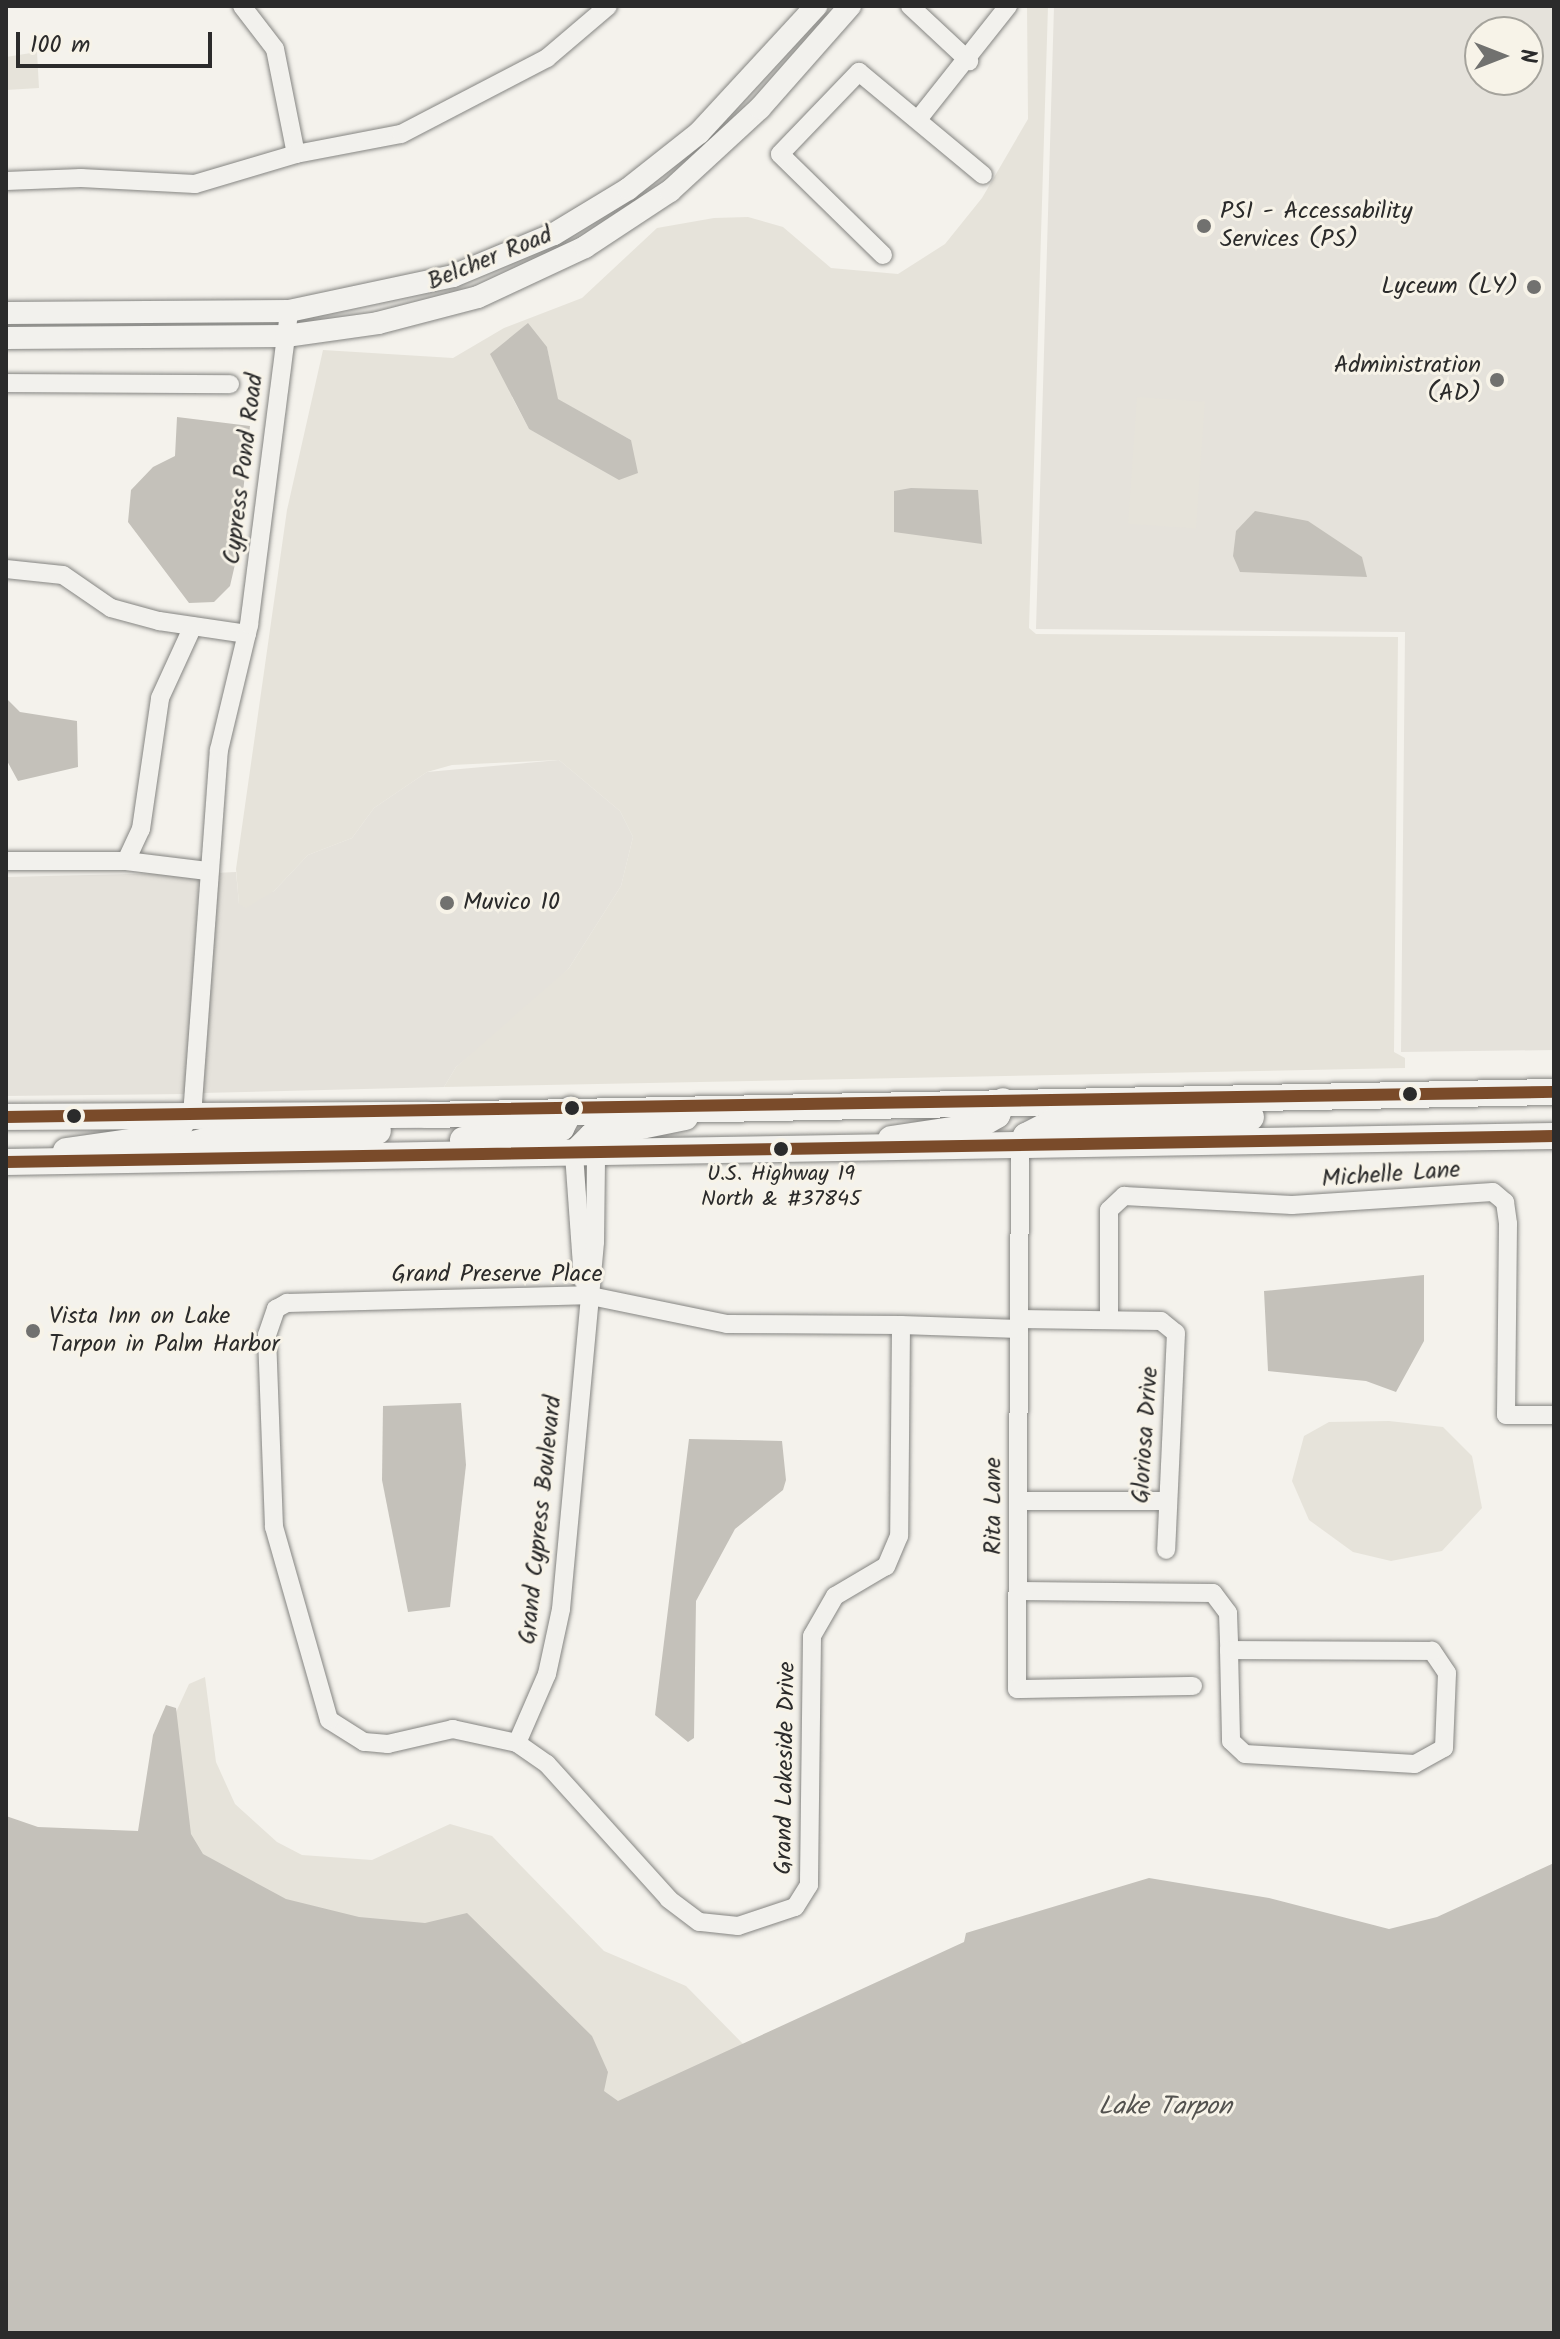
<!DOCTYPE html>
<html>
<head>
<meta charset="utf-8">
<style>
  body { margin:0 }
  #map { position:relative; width:1560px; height:2339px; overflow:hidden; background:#f4f2ec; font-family:Kalam,sans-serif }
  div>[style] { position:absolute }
  .built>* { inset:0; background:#e5e2db }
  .green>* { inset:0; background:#e6e3da; transform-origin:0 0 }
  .water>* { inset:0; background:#c4c1ba }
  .roads { filter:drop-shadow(0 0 2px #858582) drop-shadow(0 0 2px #858582) }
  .minor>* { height:18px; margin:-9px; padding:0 9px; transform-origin:9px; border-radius:9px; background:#f2f1ed }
  .major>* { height:22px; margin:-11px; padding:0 11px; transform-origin:11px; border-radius:11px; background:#f2f1ed }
  .highway>* { height:26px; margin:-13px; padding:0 13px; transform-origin:13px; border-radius:13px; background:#f2f1ed }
  .bus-1>* { height:12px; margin:-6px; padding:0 6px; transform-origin:6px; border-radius:6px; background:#7a4b2a }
  .dots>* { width:22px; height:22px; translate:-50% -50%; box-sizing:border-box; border:4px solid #f7f3e8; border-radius:50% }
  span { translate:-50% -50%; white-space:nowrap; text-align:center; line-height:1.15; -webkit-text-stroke:6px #f7f3e8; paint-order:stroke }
  .bus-label { font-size:22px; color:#2b2b2b }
  .poi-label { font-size:24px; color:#2b2b2b }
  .left { translate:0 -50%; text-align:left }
  .right { translate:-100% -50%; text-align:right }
  .street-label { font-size:24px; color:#2b2b2b }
  .water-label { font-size:26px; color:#53524f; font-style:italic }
  .frame { position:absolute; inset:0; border:8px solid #2b2b2b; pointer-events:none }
  .north { position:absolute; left:1464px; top:16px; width:80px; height:80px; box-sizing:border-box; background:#f7f3e8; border:2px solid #a5a39c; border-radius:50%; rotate:90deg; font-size:22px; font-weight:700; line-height:32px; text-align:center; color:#2b2b2b }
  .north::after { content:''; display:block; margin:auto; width:28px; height:36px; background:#71716f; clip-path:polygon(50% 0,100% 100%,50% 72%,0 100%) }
  .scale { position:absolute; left:16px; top:32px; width:196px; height:36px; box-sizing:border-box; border:4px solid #2b2b2b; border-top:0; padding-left:10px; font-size:24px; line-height:28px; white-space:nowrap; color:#2b2b2b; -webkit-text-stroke:6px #f7f3e8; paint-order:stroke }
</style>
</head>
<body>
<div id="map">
  <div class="built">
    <div style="clip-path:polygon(evenodd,1054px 6px,1554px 6px,1554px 1050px,1401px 1052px,1405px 632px,1036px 629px,1054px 6px,1480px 32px,1528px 32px,1528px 80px,1480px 80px,1480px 32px)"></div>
    <div style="clip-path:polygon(559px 760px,620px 811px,633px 837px,621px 886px,569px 968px,534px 1004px,456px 1067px,444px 1087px,201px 1093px,215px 873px,236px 872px,239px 904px,274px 891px,308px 855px,352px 838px,374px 808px,427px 772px)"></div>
    <div style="clip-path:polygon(172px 873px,199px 877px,186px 1094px,6px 1096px,6px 877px)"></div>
  </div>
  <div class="green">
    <div style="clip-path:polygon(evenodd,1027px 6px,1048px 6px,1029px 628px,1036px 634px,1398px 637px,1394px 1052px,1405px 1058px,1405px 1068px,444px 1087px,456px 1067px,569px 968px,621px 886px,633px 837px,620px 811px,559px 760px,452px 765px,427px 772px,374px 808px,352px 838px,308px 855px,274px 891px,246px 908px,239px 904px,236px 869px,287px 510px,323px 350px,453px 358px,504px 328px,582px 298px,657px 228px,714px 218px,748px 217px,783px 227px,831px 268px,898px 274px,945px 244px,982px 198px,1028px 119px,1027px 6px,547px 347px,557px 399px,631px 440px,563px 445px,529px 429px,512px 397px,547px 347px)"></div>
    <div style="clip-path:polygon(37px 52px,39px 88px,6px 90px,6px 57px)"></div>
    <div style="left:1137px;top:397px;width:68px;height:127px;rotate:4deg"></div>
    <div style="clip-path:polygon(1389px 1421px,1443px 1427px,1472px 1456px,1482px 1508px,1442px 1551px,1391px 1561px,1353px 1552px,1309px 1520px,1292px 1481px,1304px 1436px,1329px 1422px)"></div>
    <div style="clip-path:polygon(205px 1677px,216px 1762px,235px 1804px,277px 1842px,302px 1855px,372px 1860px,450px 1824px,492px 1836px,604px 1951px,686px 1986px,747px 2048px,686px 2081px,618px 2102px,585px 2080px,586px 2072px,608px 2071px,409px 1944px,180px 1876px,171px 1723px,189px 1684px)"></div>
  </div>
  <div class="water">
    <div style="clip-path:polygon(528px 323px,547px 347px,558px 399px,631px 440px,638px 473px,619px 480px,529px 429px,490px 354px)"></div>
    <div style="clip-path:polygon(177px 417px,250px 426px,236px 560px,230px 586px,214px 602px,189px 603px,128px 522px,131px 490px,153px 467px,175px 456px)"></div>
    <div style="clip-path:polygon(911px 488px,978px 490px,982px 544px,894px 532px,894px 491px)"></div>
    <div style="clip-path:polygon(1255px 511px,1308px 521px,1362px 557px,1367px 577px,1240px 572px,1233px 556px,1236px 531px)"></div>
    <div style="clip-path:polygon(6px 698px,20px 712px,77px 721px,78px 767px,18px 781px,6px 759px)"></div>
    <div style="clip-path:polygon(1424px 1275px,1424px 1341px,1396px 1392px,1366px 1381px,1268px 1371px,1264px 1291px)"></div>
    <div style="clip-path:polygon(461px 1403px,466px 1465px,450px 1607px,408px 1612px,382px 1480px,383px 1406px)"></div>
    <div style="clip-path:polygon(689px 1439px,782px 1441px,786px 1480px,783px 1490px,735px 1529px,696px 1601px,694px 1738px,688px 1742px,655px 1715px)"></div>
    <div style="clip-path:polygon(166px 1705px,176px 1708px,191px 1834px,203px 1854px,286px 1899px,359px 1917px,425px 1923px,467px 1913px,592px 2036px,608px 2072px,604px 2091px,618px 2101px,964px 1942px,966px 1933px,1149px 1878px,1269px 1898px,1389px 1929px,1437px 1917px,1554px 1863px,1554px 2333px,6px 2333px,6px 1816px,38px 1827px,138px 1831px,153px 1735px)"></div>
  </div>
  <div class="roads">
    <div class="minor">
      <div style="left:242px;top:6px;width:54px;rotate:52.5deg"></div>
      <div style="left:275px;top:49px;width:107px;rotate:78.7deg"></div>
      <div style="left:910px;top:6px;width:81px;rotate:43deg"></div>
      <div style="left:920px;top:117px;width:142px;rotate:-51.6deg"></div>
      <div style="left:6px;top:181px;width:75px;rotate:-2.3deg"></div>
      <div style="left:81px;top:178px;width:114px;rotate:3deg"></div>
      <div style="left:195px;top:184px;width:105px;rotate:-16.5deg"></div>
      <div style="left:296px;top:154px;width:107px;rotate:-10.8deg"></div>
      <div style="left:401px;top:134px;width:165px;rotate:-27.5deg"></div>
      <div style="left:547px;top:58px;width:80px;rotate:-40.4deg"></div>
      <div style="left:883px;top:255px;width:144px;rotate:-135.6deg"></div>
      <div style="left:780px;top:154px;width:114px;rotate:-46.1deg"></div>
      <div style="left:859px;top:72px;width:161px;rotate:39.7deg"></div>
      <div style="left:6px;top:383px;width:224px;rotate:0.3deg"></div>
      <div style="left:6px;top:569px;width:57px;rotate:6deg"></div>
      <div style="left:63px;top:575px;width:58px;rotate:34.5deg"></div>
      <div style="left:111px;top:608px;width:50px;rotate:15.2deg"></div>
      <div style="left:159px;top:621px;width:89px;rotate:8.4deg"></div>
      <div style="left:6px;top:861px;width:120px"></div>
      <div style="left:126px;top:861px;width:82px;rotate:7deg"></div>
      <div style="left:126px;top:861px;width:35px;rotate:-65deg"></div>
      <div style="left:141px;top:829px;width:132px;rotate:-81.7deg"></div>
      <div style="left:160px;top:698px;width:79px;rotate:-65.4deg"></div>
      <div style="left:192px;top:1116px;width:367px;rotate:-85.8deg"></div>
      <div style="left:219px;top:750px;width:129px;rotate:-76.5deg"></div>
      <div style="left:249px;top:625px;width:317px;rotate:-82.7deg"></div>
      <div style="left:1020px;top:1147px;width:542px;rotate:90.32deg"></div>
      <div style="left:1017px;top:1689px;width:176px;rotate:-1deg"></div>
      <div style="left:574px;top:1154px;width:127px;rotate:85.9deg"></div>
      <div style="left:1019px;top:1319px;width:142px;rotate:0.8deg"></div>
      <div style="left:1161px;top:1321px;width:19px;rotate:39deg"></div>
      <div style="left:1176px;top:1333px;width:217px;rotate:92.6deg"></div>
      <div style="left:1109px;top:1320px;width:110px;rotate:-90deg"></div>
      <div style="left:1109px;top:1210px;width:21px;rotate:-43deg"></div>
      <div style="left:1124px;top:1196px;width:168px;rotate:3.1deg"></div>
      <div style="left:1292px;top:1205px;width:201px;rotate:-3.7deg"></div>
      <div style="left:1493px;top:1192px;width:16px;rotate:40deg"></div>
      <div style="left:1505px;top:1202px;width:22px;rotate:82deg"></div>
      <div style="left:1508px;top:1224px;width:191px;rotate:90.6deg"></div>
      <div style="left:1506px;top:1415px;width:48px"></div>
      <div style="left:901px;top:1325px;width:211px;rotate:90.5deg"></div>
      <div style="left:899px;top:1536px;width:33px;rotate:113deg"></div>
      <div style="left:886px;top:1566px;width:59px;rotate:149.5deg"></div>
      <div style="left:835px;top:1596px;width:46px;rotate:119.9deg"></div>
      <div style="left:812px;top:1636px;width:249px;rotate:90.7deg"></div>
      <div style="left:809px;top:1885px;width:26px;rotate:122deg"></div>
      <div style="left:795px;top:1907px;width:60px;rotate:161.6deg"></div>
      <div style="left:738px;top:1926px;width:39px;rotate:-174deg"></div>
      <div style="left:699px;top:1922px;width:38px;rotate:-143deg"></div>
      <div style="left:669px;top:1899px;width:182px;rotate:-132.1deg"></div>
      <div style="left:547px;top:1764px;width:37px;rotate:-145deg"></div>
      <div style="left:517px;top:1743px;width:66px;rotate:-167.7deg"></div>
      <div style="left:453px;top:1729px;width:67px;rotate:167deg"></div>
      <div style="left:388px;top:1744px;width:24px;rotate:-175deg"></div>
      <div style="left:364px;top:1742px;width:41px;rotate:-147.8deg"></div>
      <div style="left:329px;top:1720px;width:201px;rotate:-105.9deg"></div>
      <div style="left:274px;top:1527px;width:192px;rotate:-92.1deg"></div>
      <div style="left:267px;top:1335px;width:28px;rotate:-71deg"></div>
      <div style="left:276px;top:1309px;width:13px;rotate:-29deg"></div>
      <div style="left:287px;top:1303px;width:299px;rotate:-1.5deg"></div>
      <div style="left:586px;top:1295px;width:144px;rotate:11.6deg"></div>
      <div style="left:727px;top:1324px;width:174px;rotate:0.3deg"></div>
      <div style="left:901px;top:1325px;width:118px;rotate:1.9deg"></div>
      <div style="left:1018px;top:1501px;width:146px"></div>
      <div style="left:1018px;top:1591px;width:195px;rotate:0.6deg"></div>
      <div style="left:1213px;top:1593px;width:25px;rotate:53deg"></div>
      <div style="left:1228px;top:1613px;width:37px;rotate:88deg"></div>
      <div style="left:1229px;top:1650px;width:91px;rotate:88.7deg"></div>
      <div style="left:1231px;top:1741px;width:19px;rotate:43deg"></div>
      <div style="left:1245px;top:1754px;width:170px;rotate:3.4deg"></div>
      <div style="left:1415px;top:1764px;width:33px;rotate:-29deg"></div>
      <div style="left:1444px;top:1748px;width:75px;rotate:-87.7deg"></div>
      <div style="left:1447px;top:1673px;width:27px;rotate:-124deg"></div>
      <div style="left:1432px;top:1651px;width:203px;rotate:-179.7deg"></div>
      <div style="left:517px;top:1743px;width:75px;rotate:-66.5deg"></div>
      <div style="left:547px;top:1674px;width:66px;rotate:-77.8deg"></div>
      <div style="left:561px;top:1609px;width:369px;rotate:-84.7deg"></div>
      <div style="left:595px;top:1242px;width:88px;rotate:-89.3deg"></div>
    </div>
    <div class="major">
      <div style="left:6px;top:313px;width:283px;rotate:-0.4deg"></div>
      <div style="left:289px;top:311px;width:168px;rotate:-12deg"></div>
      <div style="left:453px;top:276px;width:109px;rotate:-22.6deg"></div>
      <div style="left:554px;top:234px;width:87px;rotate:-31.3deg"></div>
      <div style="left:628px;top:189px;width:90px;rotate:-38.3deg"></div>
      <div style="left:699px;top:133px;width:173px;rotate:-47.3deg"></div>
      <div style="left:6px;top:338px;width:280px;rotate:-0.4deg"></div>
      <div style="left:286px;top:336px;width:93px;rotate:-8deg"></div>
      <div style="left:378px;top:323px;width:103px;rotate:-14.6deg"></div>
      <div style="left:478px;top:297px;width:118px;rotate:-25deg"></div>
      <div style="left:585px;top:247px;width:102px;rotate:-33.4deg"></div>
      <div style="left:670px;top:191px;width:122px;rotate:-42.7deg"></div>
      <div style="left:760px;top:108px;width:136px;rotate:-48.6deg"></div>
    </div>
    <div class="highway">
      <div style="left:6px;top:1117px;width:420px;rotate:-0.3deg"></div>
      <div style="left:426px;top:1115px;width:1128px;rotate:-1.17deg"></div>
      <div style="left:891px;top:1139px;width:88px;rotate:-8.5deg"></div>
      <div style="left:978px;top:1126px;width:22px;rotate:-30deg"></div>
      <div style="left:997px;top:1115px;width:15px;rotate:-67deg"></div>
      <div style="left:463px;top:1140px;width:87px;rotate:-5.3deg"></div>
      <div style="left:550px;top:1132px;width:12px;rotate:-20deg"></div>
      <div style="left:561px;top:1128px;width:21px;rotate:-62deg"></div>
      <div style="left:1020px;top:1147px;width:13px;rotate:-61deg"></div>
      <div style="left:1026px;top:1136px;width:30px;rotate:-27deg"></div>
      <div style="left:1053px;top:1122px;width:198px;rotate:-1.4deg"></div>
      <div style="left:66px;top:1151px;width:85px;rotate:-8.1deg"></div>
      <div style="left:150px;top:1139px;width:35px;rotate:-27deg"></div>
      <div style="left:163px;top:1152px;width:52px;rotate:-14.6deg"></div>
      <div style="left:213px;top:1139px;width:165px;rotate:-2.8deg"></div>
      <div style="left:574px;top:1154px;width:25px;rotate:-45deg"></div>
      <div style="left:592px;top:1136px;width:95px;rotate:-11.5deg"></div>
      <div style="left:6px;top:1162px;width:1548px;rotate:-0.96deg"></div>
    </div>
  </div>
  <div class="bus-1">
    <div style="left:6px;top:1117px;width:1548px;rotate:-0.93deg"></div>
    <div style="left:6px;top:1162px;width:1548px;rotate:-0.96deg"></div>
  </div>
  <div class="dots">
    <div style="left:1204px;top:226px;background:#71716f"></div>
    <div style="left:1534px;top:287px;background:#71716f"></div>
    <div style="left:1497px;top:380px;background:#71716f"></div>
    <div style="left:447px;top:903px;background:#71716f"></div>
    <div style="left:1410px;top:1094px;background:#2b2b2b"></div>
    <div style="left:572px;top:1108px;background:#2b2b2b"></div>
    <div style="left:74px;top:1116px;background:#2b2b2b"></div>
    <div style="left:781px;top:1149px;background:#2b2b2b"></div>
    <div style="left:33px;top:1331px;background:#71716f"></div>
  </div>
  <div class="bus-label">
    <span style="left:781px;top:1187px">U.S. Highway 19<br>North &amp; #37845</span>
  </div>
  <div class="poi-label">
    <span class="left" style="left:1220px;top:226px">PSI - Accessability<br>Services (PS)</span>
    <span class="right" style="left:1518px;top:287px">Lyceum (LY)</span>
    <span class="right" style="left:1481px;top:380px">Administration<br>(AD)</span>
    <span class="left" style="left:463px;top:903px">Muvico 10</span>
    <span class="left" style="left:49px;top:1331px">Vista Inn on Lake<br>Tarpon in Palm Harbor</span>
  </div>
  <div class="street-label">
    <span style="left:490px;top:259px;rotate:-22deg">Belcher Road</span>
    <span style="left:244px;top:469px;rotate:-83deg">Cypress Pond Road</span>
    <span style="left:1391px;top:1175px;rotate:-4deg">Michelle Lane</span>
    <span style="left:497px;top:1275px">Grand Preserve Place</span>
    <span style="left:1146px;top:1435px;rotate:-86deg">Gloriosa Drive</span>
    <span style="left:994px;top:1506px;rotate:-90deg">Rita Lane</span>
    <span style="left:541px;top:1520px;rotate:-84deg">Grand Cypress Boulevard</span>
    <span style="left:786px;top:1768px;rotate:-89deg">Grand Lakeside Drive</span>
  </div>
  <div class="water-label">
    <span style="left:1165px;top:2108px">Lake Tarpon</span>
  </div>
  <div class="frame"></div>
  <div class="north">N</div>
  <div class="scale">100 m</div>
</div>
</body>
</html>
